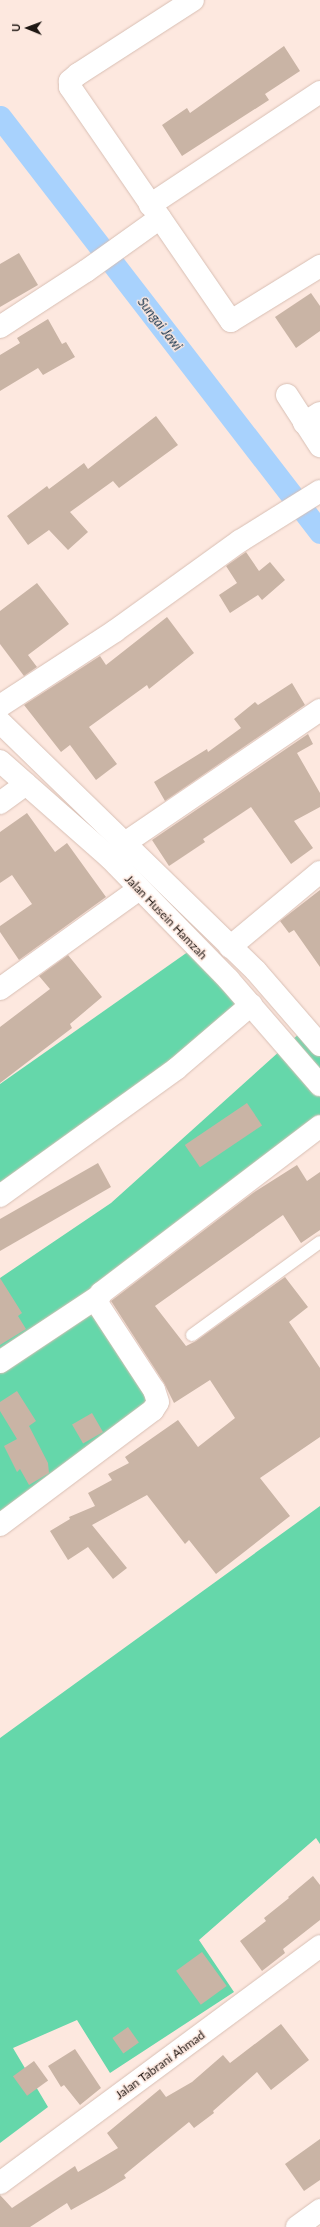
<!DOCTYPE html>
<html>
<head>
<meta charset="utf-8">
<style>
  body { margin:0 }
  #map { position:relative; width:320px; height:2227px; overflow:hidden; background:#fde8df; font-family:Lato,sans-serif }
  div>[style] { position:absolute }
  .forest>* { inset:0; background:#65d7aa }
  .canal>* { height:23px; margin:-11.5px; padding:0 11.5px; transform-origin:11.5px; border-radius:11.5px; background:#a8d2fd }
  .building>* { inset:0; background:#c9b4a5; transform-origin:0 0 }
  .roads { filter:drop-shadow(0 0 1px #d8bfb4) drop-shadow(0 0 1px #d8bfb4) }
  .service>* { height:12px; margin:-6px; padding:0 6px; transform-origin:6px; border-radius:6px; background:#fff }
  .minor>* { height:22px; margin:-11px; padding:0 11px; transform-origin:11px; border-radius:11px; background:#fff }
  .tertiary>* { height:22px; margin:-11px; padding:0 11px; transform-origin:11px; border-radius:11px; background:#fff }
  span { translate:-50% -50%; white-space:nowrap; text-align:center; line-height:1.15; -webkit-text-stroke:3px #fde8df; paint-order:stroke }
  .street-label { font-size:12px; color:#1f1713 }
  .water-label { font-size:13px; color:#13324d; font-style:italic }
  .north { position:absolute; left:8px; top:8px; width:40px; height:40px; -webkit-text-stroke:3px #fde8df; paint-order:stroke; rotate:271deg; font-size:11px; font-weight:700; line-height:16px; text-align:center; color:#1f1713 }
  .north::after { content:''; display:block; margin:auto; width:14px; height:18px; background:#1f1713; clip-path:polygon(50% 0,100% 100%,50% 72%,0 100%) }
</style>
</head>
<body>
<div id="map">
  <div class="forest">
    <div style="clip-path:polygon(192px 949px,251px 1010px,0 1185px,0 1084px)"></div>
    <div style="clip-path:polygon(301px 1032px,320px 1053px,320px 1123px,89px 1297px,153px 1410px,0 1513px,0 1278px,111px 1203px)"></div>
    <div style="clip-path:polygon(320px 1506px,320px 1844px,316px 1838px,199px 1940px,234px 1992px,110px 2073px,77px 2020px,13px 2048px,48px 2107px,0 2143px,0 1738px)"></div>
  </div>
  <div class="canal">
    <div style="left:0;top:117px;width:524px;rotate:52.36deg"></div>
  </div>
  <div class="building">
    <div style="clip-path:polygon(284px 46px,300px 71px,265px 94px,269px 100px,182px 156px,162px 125px,187px 108px,190px 113px)"></div>
    <div style="clip-path:polygon(19px 253px,38px 285px,0 307px,0 264px)"></div>
    <div style="clip-path:polygon(311px 293px,320px 306px,320px 331px,296px 348px,275px 317px)"></div>
    <div style="clip-path:polygon(48px 319px,62px 344px,66px 342px,75px 357px,43px 375px,38px 368px,0 391px,0 355px,20px 343px,17px 338px)"></div>
    <div style="clip-path:polygon(156px 416px,178px 445px,119px 488px,113px 481px,70px 512px,88px 532px,68px 550px,49px 530px,28px 545px,7px 516px,47px 486px,49px 489px,84px 463px,88px 469px)"></div>
    <div style="clip-path:polygon(246px 552px,259px 571px,270px 562px,285px 580px,262px 600px,258px 595px,230px 613px,219px 595px,237px 583px,226px 566px)"></div>
    <div style="clip-path:polygon(37px 583px,69px 624px,28px 655px,37px 667px,24px 676px,0 644px,0 611px)"></div>
    <div style="clip-path:polygon(167px 617px,194px 653px,149px 689px,147px 685px,89px 727px,117px 764px,96px 780px,70px 745px,61px 752px,24px 705px,100px 656px,106px 665px)"></div>
    <div style="clip-path:polygon(292px 683px,305px 705px,165px 801px,154px 782px,207px 749px,208px 752px,241px 728px,234px 719px,255px 702px,258px 705px)"></div>
    <div style="clip-path:polygon(308px 734px,313px 744px,297px 753px,320px 793px,320px 807px,294px 821px,313px 848px,291px 864px,251px 807px,203px 839px,205px 842px,169px 866px,152px 840px)"></div>
    <div style="clip-path:polygon(27px 813px,55px 852px,67px 843px,106px 897px,19px 960px,0 932px,0 926px,32px 904px,12px 875px,0 883px,0 832px)"></div>
    <div style="clip-path:polygon(320px 890px,320px 967px,294px 930px,289px 933px,280px 921px)"></div>
    <div style="clip-path:polygon(68px 955px,102px 997px,70px 1024px,72px 1028px,0 1083px,0 1027px,50px 989px,39px 976px)"></div>
    <div style="left:247px;top:1103px;width:27px;height:75px;rotate:56deg"></div>
    <div style="clip-path:polygon(98px 1163px,111px 1187px,0 1251px,0 1219px)"></div>
    <div style="clip-path:polygon(297px 1165px,307px 1181px,320px 1172px,320px 1230px,301px 1243px,283px 1215px,155px 1306px,186px 1346px,196px 1341px,285px 1277px,308px 1307px,289px 1322px,320px 1368px,320px 1437px,260px 1478px,290px 1516px,216px 1574px,189px 1540px,185px 1544px,147px 1495px,92px 1525px,127px 1568px,113px 1579px,88px 1547px,68px 1560px,50px 1531px,70px 1519px,69px 1517px,95px 1506px,88px 1493px,112px 1480px,108px 1474px,129px 1463px,125px 1457px,178px 1420px,198px 1447px,235px 1418px,210px 1380px,174px 1403px,164px 1383px,111px 1301px,253px 1193px)"></div>
    <div style="clip-path:polygon(0 1278px,22px 1313px,18px 1316px,26px 1329px,0 1345px)"></div>
    <div style="clip-path:polygon(17px 1391px,36px 1421px,29px 1426px,48px 1463px,49px 1473px,29px 1485px,20px 1469px,17px 1472px,4px 1446px,17px 1439px,0 1411px,0 1402px)"></div>
    <div style="left:92px;top:1413px;width:22px;height:23px;rotate:60deg"></div>
    <div style="clip-path:polygon(313px 1876px,320px 1885px,320px 1920px,283px 1949px,285px 1953px,262px 1971px,240px 1941px,266px 1921px,264px 1918px,289px 1898px,288px 1897px)"></div>
    <div style="left:202px;top:1952px;width:42px;height:32px;rotate:54deg"></div>
    <div style="clip-path:polygon(281px 2024px,309px 2060px,271px 2090px,257px 2072px,213px 2111px,214px 2113px,194px 2128px,189px 2122px,124px 2175px,126px 2178px,105px 2191px,71px 2210px,67px 2203px,30px 2227px,0 2227px,0 2195px,12px 2208px,75px 2166px,78px 2172px,118px 2148px,107px 2133px,160px 2089px,166px 2097px,192px 2082px,223px 2055px,230px 2063px)"></div>
    <div style="left:128px;top:2027px;width:19px;height:19px;rotate:55deg"></div>
    <div style="clip-path:polygon(75px 2049px,101px 2088px,80px 2105px,64px 2085px,61px 2087px,48px 2066px)"></div>
    <div style="left:34px;top:2061px;width:24px;height:26px;rotate:54deg"></div>
    <div style="clip-path:polygon(320px 2139px,320px 2180px,304px 2191px,285px 2164px)"></div>
  </div>
  <div class="roads">
    <div class="service">
      <div style="left:192px;top:1335px;width:158px;rotate:-36deg"></div>
    </div>
    <div class="minor">
      <div style="left:193px;top:0;width:137px;rotate:147.2deg"></div>
      <div style="left:78px;top:74px;width:11px;rotate:139deg"></div>
      <div style="left:70px;top:81px;width:6px;rotate:90deg"></div>
      <div style="left:70px;top:87px;width:284px;rotate:55.5deg"></div>
      <div style="left:231px;top:321px;width:105px;rotate:-31.7deg"></div>
      <div style="left:150px;top:205px;width:204px;rotate:-33.6deg"></div>
      <div style="left:0;top:327px;width:103px;rotate:-33.1deg"></div>
      <div style="left:86px;top:271px;width:91px;rotate:-35.6deg"></div>
      <div style="left:287px;top:395px;width:61px;rotate:57.1deg"></div>
      <div style="left:304px;top:423px;width:19px;rotate:-32deg"></div>
      <div style="left:0;top:706px;width:137px;rotate:-33.1deg"></div>
      <div style="left:115px;top:631px;width:154px;rotate:-35.8deg"></div>
      <div style="left:240px;top:541px;width:94px;rotate:-32deg"></div>
      <div style="left:0;top:803px;width:32px;rotate:-36deg"></div>
      <div style="left:125px;top:843px;width:236px;rotate:-34.3deg"></div>
      <div style="left:230px;top:947px;width:117px;rotate:-39.8deg"></div>
      <div style="left:0;top:989px;width:171px;rotate:-35.7deg"></div>
      <div style="left:0;top:1196px;width:217px;rotate:-35.8deg"></div>
      <div style="left:176px;top:1069px;width:99px;rotate:-40.5deg"></div>
      <div style="left:0;top:1362px;width:118px;rotate:-33.6deg"></div>
      <div style="left:0;top:1525px;width:191px;rotate:-36.9deg"></div>
      <div style="left:153px;top:1410px;width:9px;rotate:-58deg"></div>
      <div style="left:158px;top:1402px;width:13px;rotate:-108deg"></div>
      <div style="left:154px;top:1390px;width:104px;rotate:-123.2deg"></div>
      <div style="left:97px;top:1303px;width:11px;rotate:-68deg"></div>
      <div style="left:101px;top:1293px;width:275px;rotate:-37.3deg"></div>
      <div style="left:0;top:2183px;width:398px;rotate:-36.5deg"></div>
      <div style="left:297px;top:2227px;width:29px;rotate:-36deg"></div>
    </div>
    <div class="tertiary">
      <div style="left:0;top:722px;width:357px;rotate:44.2deg"></div>
      <div style="left:256px;top:971px;width:98px;rotate:49.1deg"></div>
      <div style="left:0;top:761px;width:147px;rotate:41.4deg"></div>
      <div style="left:110px;top:858px;width:170px;rotate:45.7deg"></div>
      <div style="left:229px;top:980px;width:139px;rotate:49.1deg"></div>
    </div>
  </div>
  <div class="street-label">
    <span style="left:166px;top:917px;rotate:46deg">Jalan Husein Hamzah</span>
    <span style="left:160px;top:2065px;rotate:-36deg">Jalan Tabrani Ahmad</span>
  </div>
  <div class="water-label">
    <span style="left:160px;top:324px;rotate:52deg">Sungai Jawi</span>
  </div>
  <div class="north">U</div>
</div>
</body>
</html>
